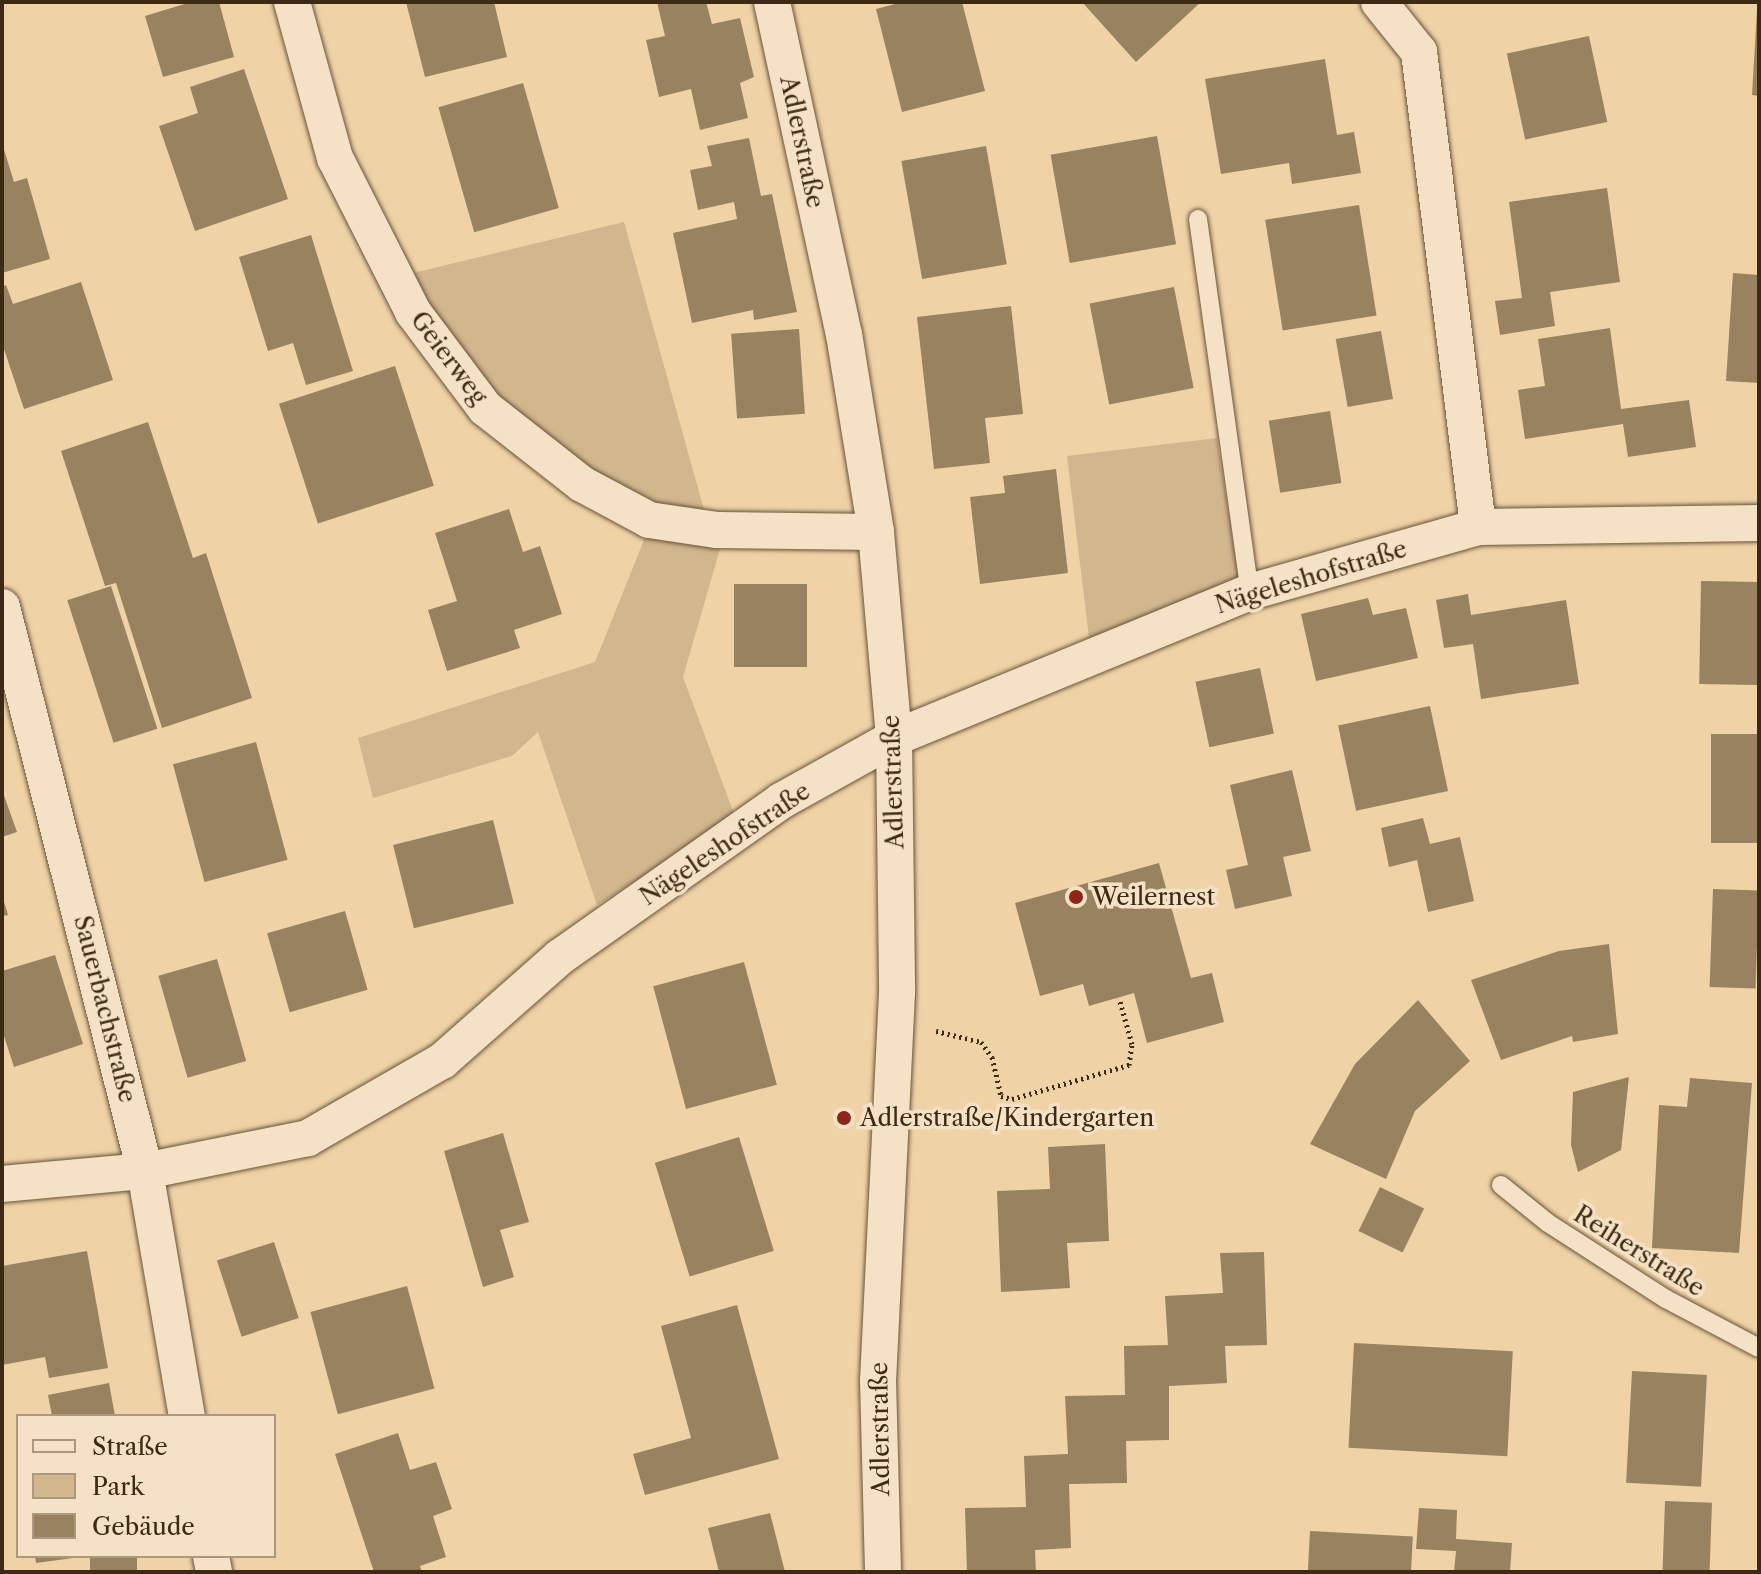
<!DOCTYPE html>
<html>
<head>
<meta charset="utf-8">
<style>
  body { margin:0 }
  #map { position:relative; width:1761px; height:1574px; overflow:hidden; background:#efd3a7; font-family:"Libre Caslon Text",serif }
  div>[style] { position:absolute }
  .green>* { inset:0; background:#d1b68e }
  .building>* { inset:0; background:#998260; transform-origin:0 0 }
  .path>* { height:5px; margin-top:-2.5px; transform-origin:0; background:repeating-linear-gradient(90deg,#3c2a14 0 2px,transparent 0 6px) }
  .roads { filter:drop-shadow(0 0 2px #695439) drop-shadow(0 0 2px #695439) }
  .lane>* { height:18px; margin:-9px; padding:0 9px; transform-origin:9px; border-radius:9px; background:#f5e2c6 }
  .street>* { height:36px; margin:-18px; padding:0 18px; transform-origin:18px; border-radius:18px; background:#f5e2c6 }
  .dots>* { width:22px; height:22px; translate:-50% -50%; box-sizing:border-box; border:4px solid #f5e2c6; border-radius:50% }
  span { translate:-50% -50%; white-space:nowrap; text-align:center; line-height:1.15; -webkit-text-stroke:7px #f5e2c6; paint-order:stroke }
  .street-label { font-size:24px; color:#3c2a14 }
  .poi-label { font-size:24px; color:#3c2a14 }
  .left { translate:0 -50%; text-align:left }
  .frame { position:absolute; inset:0; border:4px solid #3c2a14; pointer-events:none }
  .legend { position:absolute; left:16px; top:1414px; width:260px; height:144px; box-sizing:border-box; background:#f5e2c6; border:2px solid #ab987f; margin:0; padding:10px 14px; list-style:none; font-size:24px; color:#3c2a14 }
  .legend li { display:flex; align-items:center; gap:16px; height:40px }
  .legend b { width:40px; border:2px solid #ab987f }
</style>
</head>
<body>
<div id="map">
  <div class="green">
    <div style="clip-path:polygon(624px 222px,706px 517px,650px 510px,582px 474px,492px 398px,405px 275px)"></div>
    <div style="clip-path:polygon(1217px 438px,1240px 587px,1090px 646px,1067px 456px)"></div>
    <div style="clip-path:polygon(646px 535px,720px 549px,683px 677px,736px 819px,597px 905px,538px 732px,512px 756px,373px 798px,358px 738px,595px 662px)"></div>
  </div>
  <div class="building">
    <div style="clip-path:polygon(191px 2px,219px 2px,234px 57px,163px 77px,145px 16px)"></div>
    <div style="clip-path:polygon(406px 2px,494px 2px,507px 57px,425px 77px)"></div>
    <div style="clip-path:polygon(657px 2px,706px 2px,712px 24px,740px 18px,754px 77px,740px 83px,748px 118px,700px 130px,691px 89px,659px 97px,646px 40px,665px 36px)"></div>
    <div style="clip-path:polygon(903px 2px,962px 2px,985px 91px,902px 112px,876px 9px)"></div>
    <div style="clip-path:polygon(1082px 2px,1201px 2px,1136px 62px)"></div>
    <div style="clip-path:polygon(1757px 10px,1759px 10px,1759px 96px,1752px 95px)"></div>
    <div style="left:1589px;top:36px;width:88px;height:84px;rotate:78deg"></div>
    <div style="clip-path:polygon(1325px 59px,1337px 135px,1354px 132px,1361px 173px,1292px 184px,1289px 163px,1221px 174px,1205px 79px)"></div>
    <div style="clip-path:polygon(244px 69px,288px 199px,195px 231px,159px 126px,198px 113px,190px 87px)"></div>
    <div style="left:523px;top:83px;width:130px;height:88px;rotate:74deg"></div>
    <div style="left:1157px;top:136px;width:110px;height:108px;rotate:80deg"></div>
    <div style="clip-path:polygon(749px 138px,761px 196px,772px 194px,797px 312px,754px 320px,753px 310px,692px 323px,673px 233px,737px 219px,734px 202px,698px 210px,690px 170px,712px 166px,707px 146px)"></div>
    <div style="clip-path:polygon(2px 143px,14px 182px,27px 178px,50px 259px,2px 273px)"></div>
    <div style="left:986px;top:146px;width:120px;height:86px;rotate:80deg"></div>
    <div style="clip-path:polygon(1607px 188px,1620px 282px,1550px 292px,1555px 326px,1500px 335px,1495px 301px,1522px 298px,1509px 202px)"></div>
    <div style="left:1359px;top:205px;width:112px;height:95px;rotate:81deg"></div>
    <div style="clip-path:polygon(311px 235px,353px 371px,306px 385px,293px 343px,268px 351px,239px 257px)"></div>
    <div style="clip-path:polygon(1733px 273px,1759px 275px,1759px 383px,1726px 381px)"></div>
    <div style="clip-path:polygon(81px 282px,113px 380px,24px 409px,2px 343px,2px 287px,6px 285px,13px 304px)"></div>
    <div style="left:1174px;top:287px;width:103px;height:86px;rotate:79deg"></div>
    <div style="clip-path:polygon(1011px 306px,1023px 414px,985px 418px,990px 463px,934px 469px,917px 317px)"></div>
    <div style="clip-path:polygon(1610px 328px,1621px 409px,1689px 400px,1696px 447px,1628px 457px,1623px 424px,1525px 439px,1518px 390px,1545px 386px,1538px 339px)"></div>
    <div style="left:799px;top:329px;width:85px;height:68px;rotate:86deg"></div>
    <div style="left:1381px;top:331px;width:69px;height:46px;rotate:80deg"></div>
    <div style="left:395px;top:366px;width:126px;height:122px;rotate:72deg"></div>
    <div style="left:1330px;top:411px;width:73px;height:62px;rotate:81deg"></div>
    <div style="clip-path:polygon(148px 422px,193px 558px,206px 553px,252px 698px,162px 728px,116px 583px,105px 586px,61px 451px)"></div>
    <div style="clip-path:polygon(1056px 469px,1068px 573px,980px 584px,970px 497px,1005px 493px,1003px 476px)"></div>
    <div style="clip-path:polygon(509px 509px,523px 552px,540px 546px,562px 614px,514px 630px,520px 648px,447px 671px,428px 610px,457px 601px,435px 533px)"></div>
    <div style="left:1701px;top:581px;width:58px;height:103px;rotate:1deg"></div>
    <div style="left:807px;top:584px;width:83px;height:73px;rotate:90deg"></div>
    <div style="left:111px;top:586px;width:150px;height:46px;rotate:72deg"></div>
    <div style="clip-path:polygon(1468px 594px,1471px 615px,1566px 600px,1579px 684px,1481px 699px,1473px 644px,1444px 648px,1436px 600px)"></div>
    <div style="clip-path:polygon(1368px 598px,1373px 615px,1406px 608px,1418px 658px,1316px 681px,1301px 614px)"></div>
    <div style="left:1260px;top:668px;width:67px;height:66px;rotate:78deg"></div>
    <div style="left:1430px;top:706px;width:87px;height:94px;rotate:78deg"></div>
    <div style="left:1711px;top:734px;width:48px;height:109px"></div>
    <div style="left:256px;top:742px;width:122px;height:86px;rotate:75deg"></div>
    <div style="clip-path:polygon(1292px 770px,1311px 851px,1283px 857px,1292px 896px,1235px 909px,1226px 870px,1248px 865px,1230px 785px)"></div>
    <div style="clip-path:polygon(2px 790px,17px 832px,2px 837px)"></div>
    <div style="clip-path:polygon(1423px 818px,1430px 844px,1460px 837px,1474px 901px,1428px 912px,1417px 860px,1389px 867px,1381px 828px)"></div>
    <div style="left:493px;top:820px;width:86px;height:103px;rotate:76deg"></div>
    <div style="clip-path:polygon(1159px 863px,1191px 978px,1212px 973px,1224px 1022px,1147px 1043px,1134px 993px,1089px 1006px,1083px 984px,1040px 996px,1015px 903px)"></div>
    <div style="left:1713px;top:889px;width:46px;height:98px;rotate:2deg"></div>
    <div style="clip-path:polygon(2px 895px,8px 915px,2px 916px)"></div>
    <div style="left:345px;top:911px;width:82px;height:81px;rotate:74deg"></div>
    <div style="clip-path:polygon(1609px 944px,1618px 1034px,1573px 1042px,1572px 1036px,1501px 1060px,1471px 980px,1559px 951px)"></div>
    <div style="clip-path:polygon(55px 955px,83px 1044px,14px 1067px,2px 1030px,2px 971px)"></div>
    <div style="left:217px;top:959px;width:106px;height:61px;rotate:74deg"></div>
    <div style="left:744px;top:962px;width:127px;height:94px;rotate:75deg"></div>
    <div style="clip-path:polygon(1418px 1000px,1470px 1061px,1415px 1111px,1386px 1179px,1310px 1144px,1355px 1064px)"></div>
    <div style="clip-path:polygon(1629px 1077px,1621px 1150px,1578px 1172px,1571px 1145px,1573px 1092px)"></div>
    <div style="clip-path:polygon(1690px 1078px,1752px 1083px,1739px 1253px,1652px 1248px,1659px 1105px,1687px 1107px)"></div>
    <div style="clip-path:polygon(503px 1133px,529px 1222px,500px 1230px,514px 1277px,483px 1287px,444px 1151px)"></div>
    <div style="left:739px;top:1137px;width:119px;height:88px;rotate:73deg"></div>
    <div style="clip-path:polygon(1105px 1144px,1109px 1241px,1067px 1243px,1070px 1288px,1001px 1292px,997px 1191px,1050px 1189px,1048px 1147px)"></div>
    <div style="left:1380px;top:1187px;width:49px;height:49px;rotate:26deg"></div>
    <div style="left:274px;top:1242px;width:80px;height:60px;rotate:72deg"></div>
    <div style="clip-path:polygon(87px 1251px,108px 1368px,49px 1378px,45px 1357px,2px 1365px,2px 1266px)"></div>
    <div style="clip-path:polygon(1264px 1252px,1267px 1345px,1225px 1346px,1227px 1383px,1169px 1386px,1169px 1440px,1126px 1441px,1127px 1483px,1069px 1484px,1071px 1548px,1035px 1550px,1036px 1572px,967px 1572px,965px 1508px,1026px 1507px,1024px 1456px,1068px 1454px,1065px 1396px,1125px 1395px,1124px 1346px,1168px 1345px,1165px 1296px,1223px 1293px,1220px 1253px)"></div>
    <div style="left:407px;top:1286px;width:106px;height:100px;rotate:75deg"></div>
    <div style="clip-path:polygon(737px 1305px,779px 1459px,645px 1495px,633px 1454px,691px 1438px,661px 1326px)"></div>
    <div style="left:1354px;top:1343px;width:159px;height:105px;rotate:3deg"></div>
    <div style="left:1632px;top:1371px;width:75px;height:112px;rotate:3deg"></div>
    <div style="clip-path:polygon(109px 1383px,115px 1416px,52px 1416px,48px 1395px)"></div>
    <div style="clip-path:polygon(398px 1433px,410px 1470px,436px 1462px,452px 1509px,433px 1516px,446px 1557px,420px 1566px,422px 1572px,374px 1572px,335px 1454px)"></div>
    <div style="left:1665px;top:1501px;width:47px;height:71px;rotate:2deg"></div>
    <div style="clip-path:polygon(1419px 1508px,1457px 1510px,1456px 1539px,1512px 1543px,1510px 1572px,1454px 1572px,1456px 1551px,1416px 1549px)"></div>
    <div style="clip-path:polygon(770px 1513px,785px 1572px,719px 1572px,708px 1528px)"></div>
    <div style="left:1310px;top:1531px;width:103px;height:41px;rotate:3deg"></div>
    <div style="clip-path:polygon(35px 1556px,73px 1556px,73px 1558px,36px 1563px)"></div>
    <div style="left:90px;top:1556px;width:47px;height:16px"></div>
  </div>
  <div class="path">
    <div style="left:936px;top:1031px;width:46px;rotate:13.7deg"></div>
    <div style="left:981px;top:1042px;width:19px;rotate:54deg"></div>
    <div style="left:992px;top:1057px;width:40px;rotate:77deg"></div>
    <div style="left:1001px;top:1096px;width:11px;rotate:15deg"></div>
    <div style="left:1012px;top:1099px;width:122px;rotate:-16.2deg"></div>
    <div style="left:1129px;top:1065px;width:21px;rotate:-82deg"></div>
    <div style="left:1132px;top:1044px;width:48px;rotate:-105.8deg"></div>
  </div>
  <div class="roads">
    <div class="lane">
      <div style="left:1198px;top:219px;width:377px;rotate:82.1deg"></div>
      <div style="left:1501px;top:1185px;width:60px;rotate:39deg"></div>
      <div style="left:1548px;top:1223px;width:140px;rotate:32.8deg"></div>
      <div style="left:1666px;top:1299px;width:105px;rotate:27.8deg"></div>
    </div>
    <div class="street">
      <div style="left:292px;top:2px;width:162px;rotate:74.6deg"></div>
      <div style="left:335px;top:158px;width:173px;rotate:63.1deg"></div>
      <div style="left:413px;top:312px;width:120px;rotate:53.1deg"></div>
      <div style="left:485px;top:408px;width:123px;rotate:38.1deg"></div>
      <div style="left:582px;top:484px;width:76px;rotate:28.2deg"></div>
      <div style="left:649px;top:520px;width:69px;rotate:8.4deg"></div>
      <div style="left:717px;top:530px;width:159px;rotate:0.7deg"></div>
      <div style="left:772px;top:2px;width:340px;rotate:77.8deg"></div>
      <div style="left:844px;top:334px;width:201px;rotate:80.8deg"></div>
      <div style="left:876px;top:532px;width:207px;rotate:85deg"></div>
      <div style="left:894px;top:738px;width:255px;rotate:89.3deg"></div>
      <div style="left:897px;top:993px;width:387px;rotate:92.8deg"></div>
      <div style="left:878px;top:1380px;width:192px;rotate:88.5deg"></div>
      <div style="left:1379px;top:2px;width:64px;rotate:51.3deg"></div>
      <div style="left:1419px;top:52px;width:479px;rotate:82.9deg"></div>
      <div style="left:2px;top:607px;width:582px;rotate:75.77deg"></div>
      <div style="left:145px;top:1171px;width:249px;rotate:80.3deg"></div>
      <div style="left:2px;top:1184px;width:144px;rotate:-5.2deg"></div>
      <div style="left:145px;top:1171px;width:166px;rotate:-11.4deg"></div>
      <div style="left:308px;top:1138px;width:155px;rotate:-29.9deg"></div>
      <div style="left:442px;top:1061px;width:157px;rotate:-41.4deg"></div>
      <div style="left:560px;top:957px;width:271px;rotate:-35.2deg"></div>
      <div style="left:781px;top:801px;width:129px;rotate:-29.1deg"></div>
      <div style="left:894px;top:738px;width:385px;rotate:-22.3deg"></div>
      <div style="left:1250px;top:592px;width:237px;rotate:-15.9deg"></div>
      <div style="left:1478px;top:527px;width:281px;rotate:-0.8deg"></div>
      <div style="left:211px;top:1556px;width:16px;rotate:79deg"></div>
    </div>
  </div>
  <div class="dots">
    <div style="left:1076px;top:897px;background:#8f2418"></div>
    <div style="left:844px;top:1118px;background:#8f2418"></div>
  </div>
  <div class="street-label">
    <span style="left:802px;top:142px;rotate:78deg">Adlerstraße</span>
    <span style="left:449px;top:358px;rotate:53deg">Geierweg</span>
    <span style="left:1311px;top:577px;rotate:-17deg">Nägeleshofstraße</span>
    <span style="left:893px;top:782px;rotate:-92deg">Adlerstraße</span>
    <span style="left:725px;top:844px;rotate:-34deg">Nägeleshofstraße</span>
    <span style="left:105px;top:1009px;rotate:76deg">Sauerbachstraße</span>
    <span style="left:1639px;top:1251px;rotate:32deg">Reiherstraße</span>
    <span style="left:880px;top:1429px;rotate:-91deg">Adlerstraße</span>
  </div>
  <div class="poi-label">
    <span class="left" style="left:1092px;top:897px">Weilernest</span>
    <span class="left" style="left:860px;top:1118px">Adlerstraße/Kindergarten</span>
  </div>
  <div class="frame"></div>
  <ul class="legend">
  <li><b style="height:10px;background:#f5e2c6"></b>Straße</li>
  <li><b style="height:22px;background:#d1b68e"></b>Park</li>
  <li><b style="height:22px;background:#998260"></b>Gebäude</li>
  </ul>
</div>
</body>
</html>
